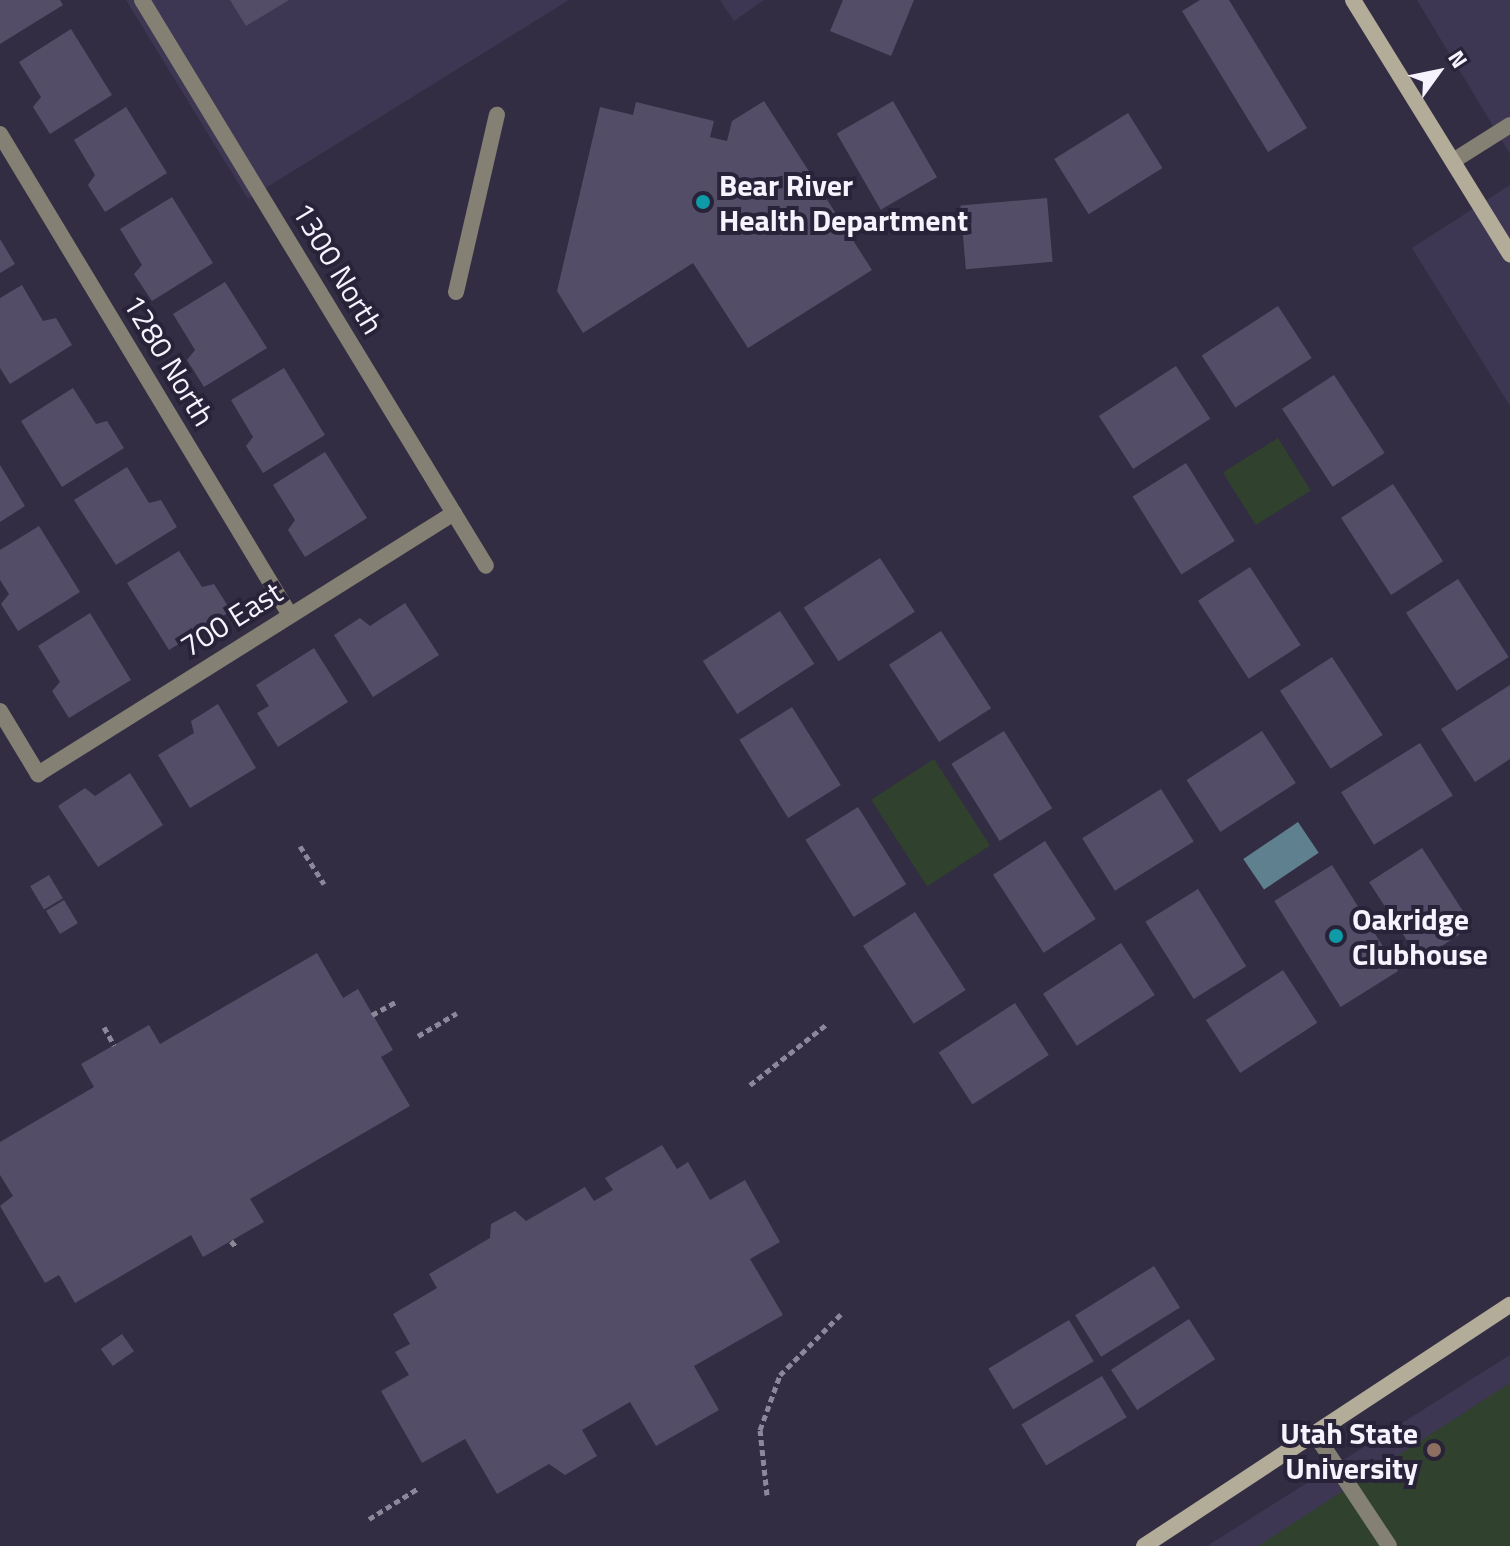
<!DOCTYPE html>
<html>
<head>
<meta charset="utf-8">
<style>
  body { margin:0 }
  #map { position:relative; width:1510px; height:1546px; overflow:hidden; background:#332d43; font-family:"Titillium Web",sans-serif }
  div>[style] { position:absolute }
  .built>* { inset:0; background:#3e3753 }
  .green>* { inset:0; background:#30412d; transform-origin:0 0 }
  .water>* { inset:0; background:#5f818f; transform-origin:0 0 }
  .building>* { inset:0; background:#534d67; transform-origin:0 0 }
  .path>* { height:5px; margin-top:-2.5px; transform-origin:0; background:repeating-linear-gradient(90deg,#8c8899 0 6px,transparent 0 10px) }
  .lane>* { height:16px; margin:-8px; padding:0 8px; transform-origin:8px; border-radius:8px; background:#848073 }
  .street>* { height:16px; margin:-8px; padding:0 8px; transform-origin:8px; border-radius:8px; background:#848073 }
  .secondary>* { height:16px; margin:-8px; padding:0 8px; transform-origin:8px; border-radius:8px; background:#b2ac98 }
  .dots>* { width:22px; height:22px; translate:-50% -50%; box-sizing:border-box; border:4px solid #292339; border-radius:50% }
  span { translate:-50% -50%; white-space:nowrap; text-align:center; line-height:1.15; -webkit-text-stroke:8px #292339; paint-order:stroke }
  .poi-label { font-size:30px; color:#f6f3ff; font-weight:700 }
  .left { translate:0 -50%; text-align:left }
  .right { translate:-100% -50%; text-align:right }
  .street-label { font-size:30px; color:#f6f3ff }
  .north { position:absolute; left:1398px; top:32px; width:80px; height:80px; -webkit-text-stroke:6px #292339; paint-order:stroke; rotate:57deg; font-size:22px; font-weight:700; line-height:32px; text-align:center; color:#f6f3ff }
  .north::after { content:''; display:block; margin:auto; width:28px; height:36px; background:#f6f3ff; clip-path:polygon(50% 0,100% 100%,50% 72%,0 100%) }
</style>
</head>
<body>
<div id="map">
  <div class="built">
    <div style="clip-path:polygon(126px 0,569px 0,248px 199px)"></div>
    <div style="clip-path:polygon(720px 0,764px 0,734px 21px)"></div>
    <div style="clip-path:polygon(1417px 0,1510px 0,1510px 154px)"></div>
    <div style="clip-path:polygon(1510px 185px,1510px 406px,1412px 248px)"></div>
    <div style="clip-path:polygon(1510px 1355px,1510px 1546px,1207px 1546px)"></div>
  </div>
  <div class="green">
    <div style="left:1278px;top:438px;width:62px;height:65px;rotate:58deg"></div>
    <div style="left:934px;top:759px;width:103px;height:75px;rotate:57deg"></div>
    <div style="clip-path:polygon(1510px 1383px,1510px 1546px,1258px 1546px)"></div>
  </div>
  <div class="water">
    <div style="left:1298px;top:822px;width:37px;height:66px;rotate:56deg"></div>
  </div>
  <div class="building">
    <div style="clip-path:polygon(0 0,60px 0,63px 5px,0 44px)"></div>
    <div style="clip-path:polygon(230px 0,289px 0,246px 26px)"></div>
    <div style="clip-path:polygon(843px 0,914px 0,891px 56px,830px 31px)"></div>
    <div style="clip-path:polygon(1200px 0,1229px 0,1307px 128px,1268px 152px,1182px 11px)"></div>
    <div style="clip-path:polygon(71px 29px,112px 95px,50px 134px,33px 107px,41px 97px,19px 62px)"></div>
    <div style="clip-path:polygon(764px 101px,872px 270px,748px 348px,693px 263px,583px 333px,557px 291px,600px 107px,633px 115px,636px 102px,714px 121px,710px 137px,727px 141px,732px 121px)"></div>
    <div style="left:893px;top:101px;width:88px;height:65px;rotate:60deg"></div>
    <div style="clip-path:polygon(126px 107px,167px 173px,105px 212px,88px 185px,95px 175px,74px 140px)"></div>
    <div style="left:1128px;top:113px;width:65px;height:87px;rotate:58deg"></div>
    <div style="clip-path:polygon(172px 197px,213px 263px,152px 301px,134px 274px,142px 265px,120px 229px)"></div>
    <div style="left:1047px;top:198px;width:64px;height:87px;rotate:85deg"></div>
    <div style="clip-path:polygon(0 239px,15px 264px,0 273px)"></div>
    <div style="clip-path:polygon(225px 282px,267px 348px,204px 387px,187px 360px,195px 350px,173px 314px)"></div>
    <div style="clip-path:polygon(22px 285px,43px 321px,56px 318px,72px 345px,10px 384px,0 368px,0 298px)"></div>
    <div style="left:1278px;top:306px;width:62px;height:91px;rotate:57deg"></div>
    <div style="left:1176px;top:366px;width:63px;height:92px;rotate:57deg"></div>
    <div style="clip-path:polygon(284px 368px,325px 435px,263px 473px,246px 446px,253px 437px,231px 400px)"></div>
    <div style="left:1334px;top:375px;width:93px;height:62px;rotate:57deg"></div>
    <div style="clip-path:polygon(73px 388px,96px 424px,107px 421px,124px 448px,62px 487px,21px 421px)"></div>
    <div style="clip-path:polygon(325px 452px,367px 518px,305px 557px,288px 530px,295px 520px,273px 485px)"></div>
    <div style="left:1186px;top:463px;width:92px;height:63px;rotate:58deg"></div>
    <div style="clip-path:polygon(0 465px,25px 506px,0 522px)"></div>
    <div style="clip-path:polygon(127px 467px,149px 503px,161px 500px,177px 527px,116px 565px,74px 500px)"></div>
    <div style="left:1393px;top:484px;width:92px;height:62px;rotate:57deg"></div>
    <div style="clip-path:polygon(39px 526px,80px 592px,18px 631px,1px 604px,9px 594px,0 580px,0 550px)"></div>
    <div style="clip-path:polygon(179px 551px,202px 587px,214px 584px,231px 611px,169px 650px,127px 583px)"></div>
    <div style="left:880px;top:558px;width:64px;height:91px;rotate:57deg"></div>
    <div style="left:1250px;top:567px;width:93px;height:62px;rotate:57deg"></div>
    <div style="left:1458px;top:579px;width:93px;height:62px;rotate:57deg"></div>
    <div style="clip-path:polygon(405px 603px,439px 655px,373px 697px,334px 635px,360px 618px,370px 626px)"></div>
    <div style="left:780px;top:611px;width:63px;height:92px;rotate:57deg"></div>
    <div style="clip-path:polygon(90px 613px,131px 680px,69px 718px,52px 691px,60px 682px,38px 646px)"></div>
    <div style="left:941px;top:631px;width:92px;height:62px;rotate:57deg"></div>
    <div style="clip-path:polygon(314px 648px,348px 702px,278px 747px,257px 713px,269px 706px,256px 685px)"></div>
    <div style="left:1332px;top:657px;width:93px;height:62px;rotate:57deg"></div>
    <div style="clip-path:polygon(1510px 685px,1510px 759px,1475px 782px,1441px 729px)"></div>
    <div style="clip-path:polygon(218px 704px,256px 768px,190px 808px,158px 755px,194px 733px,191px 721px)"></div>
    <div style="left:792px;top:707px;width:92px;height:62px;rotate:58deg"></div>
    <div style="left:1004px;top:731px;width:91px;height:62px;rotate:58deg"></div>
    <div style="left:1262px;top:731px;width:62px;height:90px;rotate:57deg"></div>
    <div style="left:1420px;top:743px;width:62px;height:93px;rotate:58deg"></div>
    <div style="clip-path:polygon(130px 773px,163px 825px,98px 867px,58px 806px,85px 788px,95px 796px)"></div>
    <div style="left:1161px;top:789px;width:62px;height:93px;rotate:58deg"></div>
    <div style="left:858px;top:807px;width:91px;height:62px;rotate:58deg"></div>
    <div style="left:1045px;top:841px;width:93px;height:62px;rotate:57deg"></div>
    <div style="left:1422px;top:848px;width:93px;height:63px;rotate:57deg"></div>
    <div style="left:1332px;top:865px;width:125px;height:68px;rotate:58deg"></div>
    <div style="left:49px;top:875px;width:27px;height:22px;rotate:59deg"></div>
    <div style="left:1198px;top:889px;width:91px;height:62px;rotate:58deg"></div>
    <div style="left:64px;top:900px;width:27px;height:21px;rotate:59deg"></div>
    <div style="left:915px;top:912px;width:93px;height:62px;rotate:57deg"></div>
    <div style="left:1121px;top:943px;width:62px;height:93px;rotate:57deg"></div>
    <div style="clip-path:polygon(317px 953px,343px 998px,358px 989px,393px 1050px,381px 1057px,410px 1106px,250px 1199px,264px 1222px,203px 1257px,191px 1235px,75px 1303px,59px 1275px,45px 1283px,0 1206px,13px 1196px,0 1175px,0 1142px,94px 1087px,81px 1064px,149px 1025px,160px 1044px)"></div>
    <div style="left:1283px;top:970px;width:63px;height:92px;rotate:57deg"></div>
    <div style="left:1015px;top:1003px;width:62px;height:91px;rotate:57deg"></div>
    <div style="clip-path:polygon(662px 1145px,677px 1169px,688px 1162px,710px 1200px,745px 1180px,780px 1242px,750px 1259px,783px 1315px,694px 1366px,719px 1410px,656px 1446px,630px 1402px,582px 1430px,597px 1456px,565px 1475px,549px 1464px,497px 1494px,465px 1439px,422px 1463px,381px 1391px,409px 1375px,395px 1352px,410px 1344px,393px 1314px,437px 1288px,429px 1274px,490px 1238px,491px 1224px,515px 1211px,526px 1221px,585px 1187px,594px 1201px,613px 1190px,605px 1178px)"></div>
    <div style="left:1154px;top:1266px;width:49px;height:93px;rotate:58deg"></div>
    <div style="left:1189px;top:1319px;width:48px;height:93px;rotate:57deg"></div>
    <div style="left:1069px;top:1320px;width:48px;height:94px;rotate:59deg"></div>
    <div style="left:122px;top:1334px;width:21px;height:26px;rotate:55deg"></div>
    <div style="left:1102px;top:1376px;width:48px;height:94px;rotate:59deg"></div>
  </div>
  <div class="path">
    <div style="left:300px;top:846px;width:45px;rotate:57.7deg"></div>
    <div style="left:372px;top:1015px;width:29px;rotate:-29deg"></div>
    <div style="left:104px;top:1027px;width:21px;rotate:61deg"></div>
    <div style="left:418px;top:1036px;width:45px;rotate:-30.5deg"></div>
    <div style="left:750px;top:1085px;width:98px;rotate:-38.4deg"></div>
    <div style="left:231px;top:1241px;width:9px;rotate:49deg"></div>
    <div style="left:767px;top:1495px;width:65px;rotate:-96.1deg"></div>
    <div style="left:760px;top:1430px;width:59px;rotate:-70deg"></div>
    <div style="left:780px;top:1375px;width:86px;rotate:-45deg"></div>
    <div style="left:369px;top:1519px;width:57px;rotate:-32deg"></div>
  </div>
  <div class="lane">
    <div style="left:456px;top:292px;width:182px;rotate:-77deg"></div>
    <div style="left:1315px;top:1434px;width:134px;rotate:56.5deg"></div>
  </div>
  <div class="street">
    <div style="left:142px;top:0;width:662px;rotate:58.71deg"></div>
    <div style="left:0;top:134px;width:562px;rotate:58.91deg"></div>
    <div style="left:1453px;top:161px;width:67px;rotate:-32.3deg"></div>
    <div style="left:0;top:711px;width:74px;rotate:58.9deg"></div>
    <div style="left:38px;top:774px;width:491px;rotate:-32.1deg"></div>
  </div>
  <div class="secondary">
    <div style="left:1353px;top:0;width:299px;rotate:58.3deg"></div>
    <div style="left:1144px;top:1546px;width:438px;rotate:-33.4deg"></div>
  </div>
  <div class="dots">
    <div style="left:703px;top:202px;background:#0f9aa8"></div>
    <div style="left:1336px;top:936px;background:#0f9aa8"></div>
    <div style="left:1434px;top:1450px;background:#8d6e63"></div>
  </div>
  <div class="poi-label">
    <span class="left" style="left:719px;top:202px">Bear River<br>Health Department</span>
    <span class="left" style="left:1352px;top:936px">Oakridge<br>Clubhouse</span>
    <span class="right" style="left:1418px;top:1450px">Utah State<br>University</span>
  </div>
  <div class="street-label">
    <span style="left:338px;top:268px;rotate:59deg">1300 North</span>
    <span style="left:169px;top:360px;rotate:59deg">1280 North</span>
    <span style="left:231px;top:619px;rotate:-32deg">700 East</span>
  </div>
  <div class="north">N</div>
</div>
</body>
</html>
